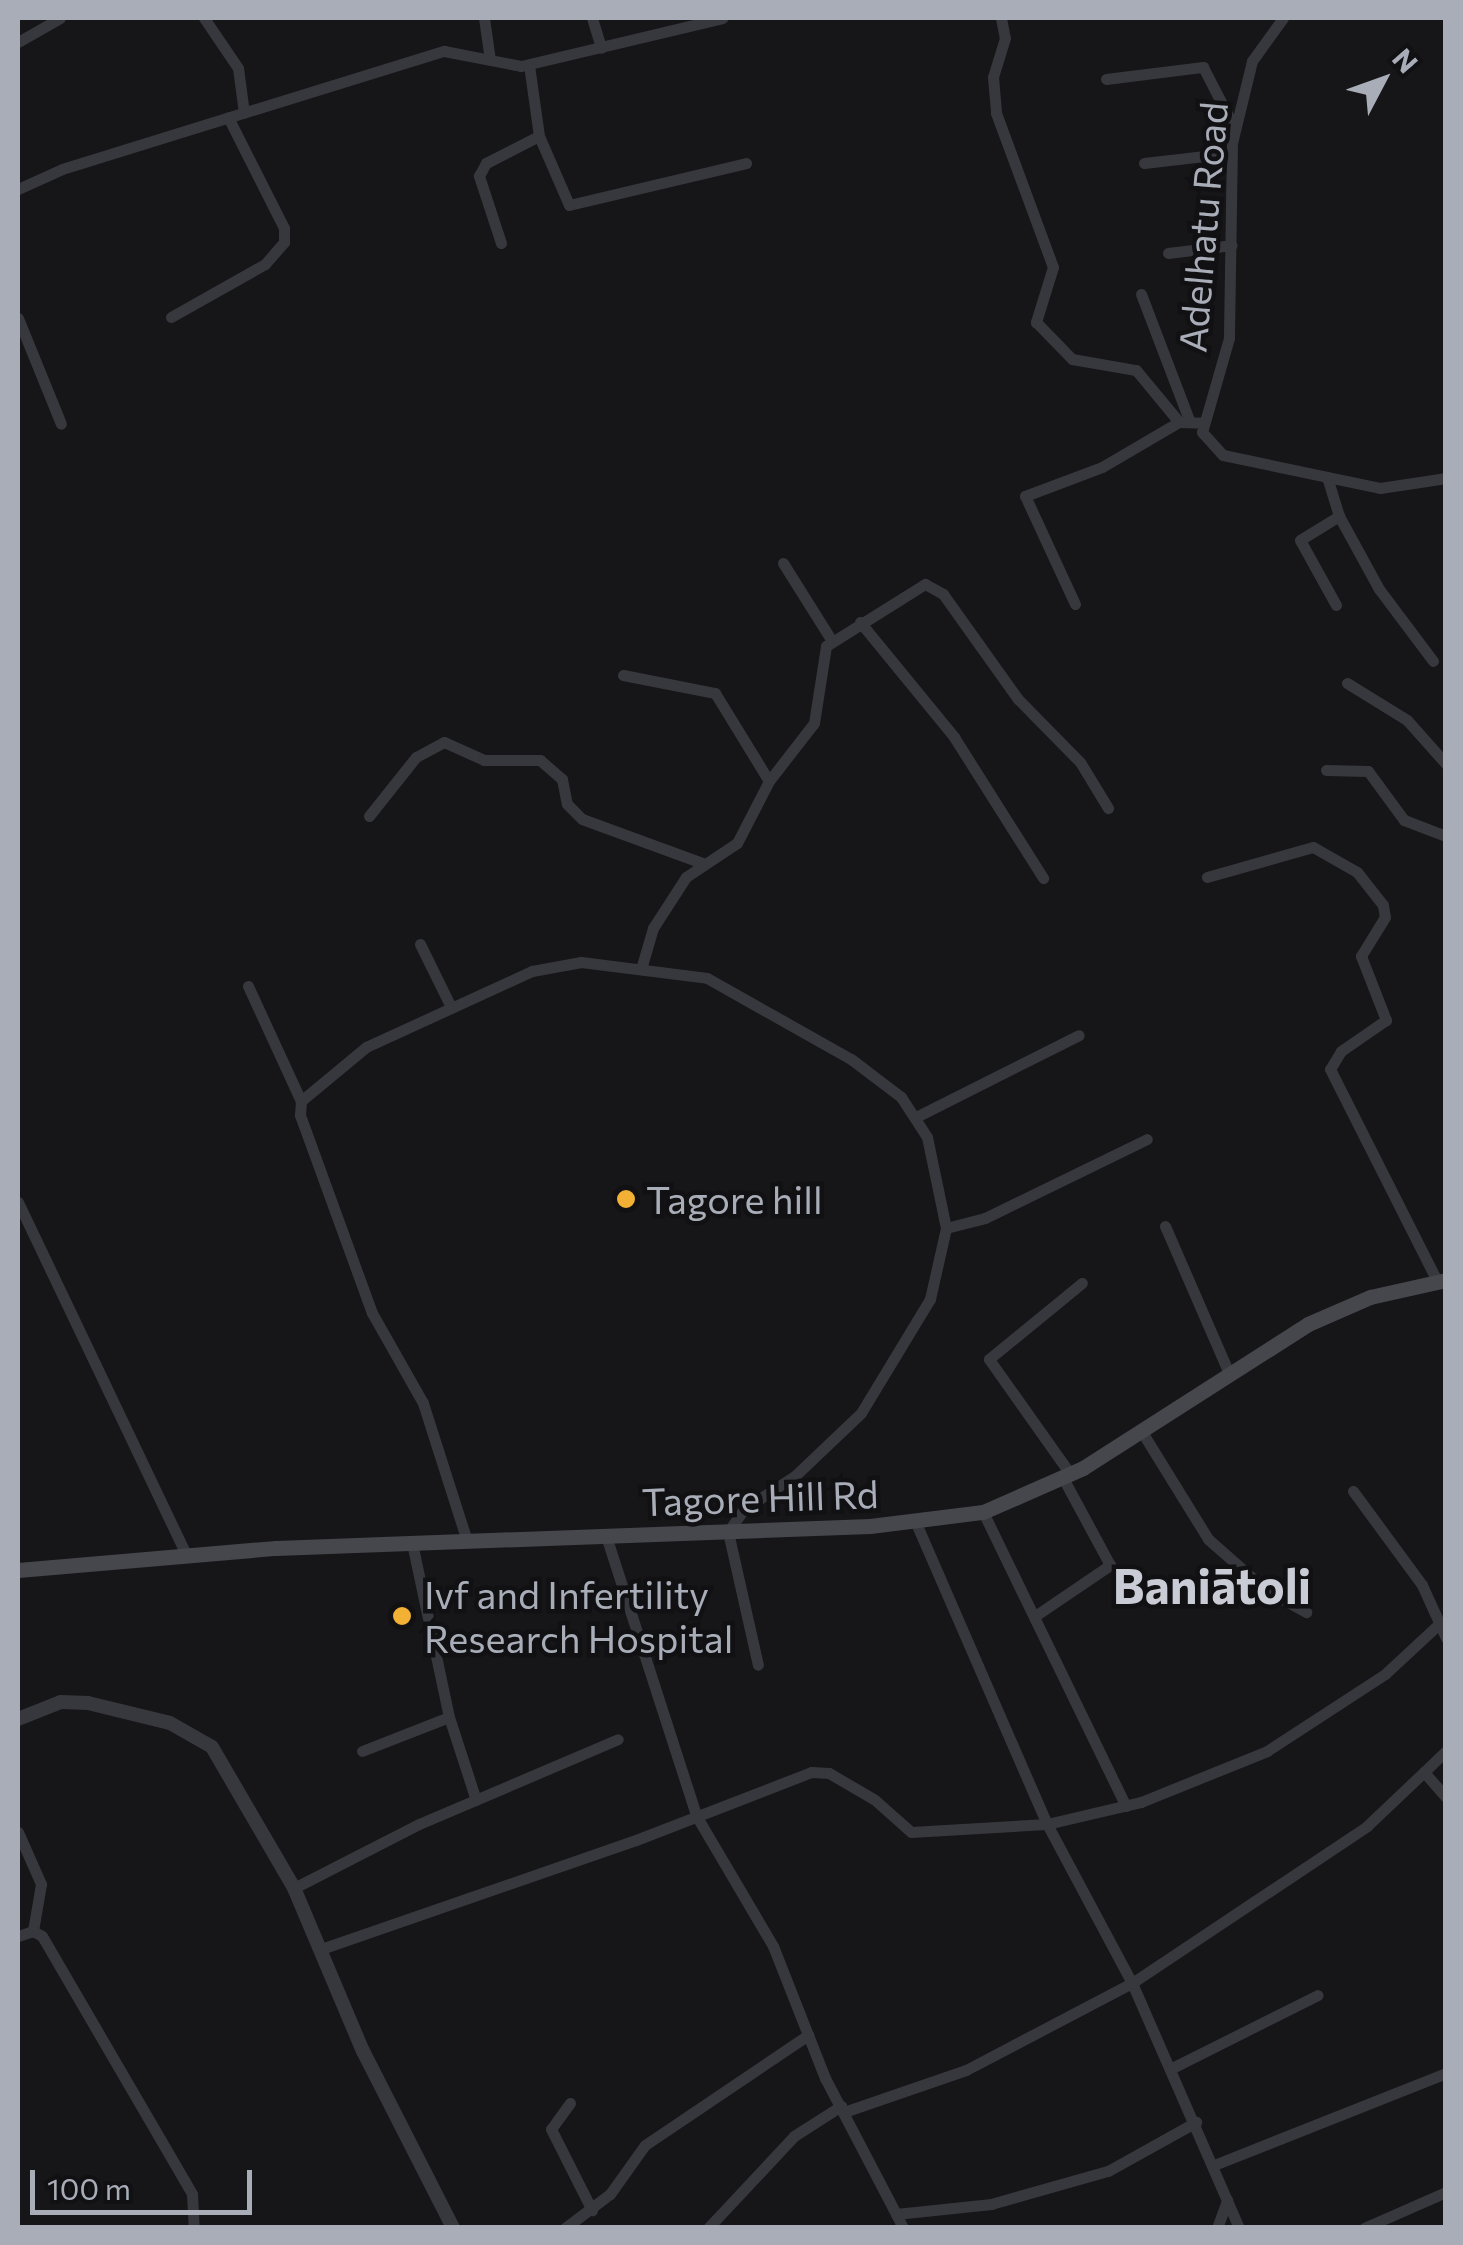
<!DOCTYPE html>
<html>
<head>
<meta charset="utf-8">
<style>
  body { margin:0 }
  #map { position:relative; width:1463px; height:2245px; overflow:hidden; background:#161618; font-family:Commissioner,sans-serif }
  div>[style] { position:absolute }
  .minor>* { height:11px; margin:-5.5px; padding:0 5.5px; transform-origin:5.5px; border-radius:5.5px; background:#37383d }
  .tertiary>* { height:14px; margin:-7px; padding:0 7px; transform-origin:7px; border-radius:7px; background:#37383d }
  .secondary>* { height:15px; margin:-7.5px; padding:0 7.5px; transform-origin:7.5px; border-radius:7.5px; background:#45474d }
  .dots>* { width:28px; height:28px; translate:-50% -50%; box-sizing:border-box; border:5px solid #111113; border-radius:50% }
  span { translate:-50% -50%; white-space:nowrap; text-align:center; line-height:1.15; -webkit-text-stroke:9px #111113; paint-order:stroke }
  .street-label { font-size:38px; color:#a8adb8 }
  .poi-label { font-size:38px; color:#a8adb8 }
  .left { translate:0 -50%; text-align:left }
  .district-label { font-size:48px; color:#c9ccd4; font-weight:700 }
  .frame { position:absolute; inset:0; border:20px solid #a8adb8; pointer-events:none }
  .north { position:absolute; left:1333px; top:30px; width:100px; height:100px; -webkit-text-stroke:8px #111113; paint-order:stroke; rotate:49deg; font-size:28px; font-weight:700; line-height:40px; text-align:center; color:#a8adb8 }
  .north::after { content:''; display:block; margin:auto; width:35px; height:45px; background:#a8adb8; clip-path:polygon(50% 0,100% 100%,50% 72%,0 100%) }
  .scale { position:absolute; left:30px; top:2170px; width:222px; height:45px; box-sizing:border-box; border:5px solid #a8adb8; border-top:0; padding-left:12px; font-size:30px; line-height:35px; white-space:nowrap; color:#a8adb8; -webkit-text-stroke:8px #111113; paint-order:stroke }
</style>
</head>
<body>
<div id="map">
  <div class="minor">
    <div style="left:204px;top:18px;width:60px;rotate:55.8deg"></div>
    <div style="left:238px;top:68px;width:45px;rotate:82.4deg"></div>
    <div style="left:484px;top:18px;width:42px;rotate:81.9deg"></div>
    <div style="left:592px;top:18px;width:31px;rotate:73deg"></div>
    <div style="left:1001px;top:18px;width:20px;rotate:79deg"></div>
    <div style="left:1005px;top:38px;width:41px;rotate:107.1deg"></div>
    <div style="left:993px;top:77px;width:36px;rotate:85deg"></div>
    <div style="left:996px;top:113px;width:164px;rotate:69.7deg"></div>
    <div style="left:1053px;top:267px;width:58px;rotate:107.2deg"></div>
    <div style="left:1036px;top:322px;width:52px;rotate:45.8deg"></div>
    <div style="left:1072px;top:359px;width:65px;rotate:9.8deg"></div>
    <div style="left:1136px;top:370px;width:67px;rotate:50.4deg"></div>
    <div style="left:1283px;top:18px;width:53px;rotate:125.8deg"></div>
    <div style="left:1252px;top:61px;width:84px;rotate:103.7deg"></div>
    <div style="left:1232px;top:143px;width:195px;rotate:90.9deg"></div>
    <div style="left:1229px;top:338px;width:98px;rotate:106deg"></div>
    <div style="left:1202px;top:432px;width:31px;rotate:48deg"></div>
    <div style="left:1223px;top:455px;width:160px;rotate:11.9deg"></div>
    <div style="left:1380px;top:488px;width:67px;rotate:-8.6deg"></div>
    <div style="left:18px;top:42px;width:48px;rotate:-29.7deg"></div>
    <div style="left:1106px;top:79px;width:98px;rotate:-7.1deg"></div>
    <div style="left:1203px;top:67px;width:68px;rotate:62.7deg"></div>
    <div style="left:539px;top:136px;width:75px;rotate:66.5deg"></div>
    <div style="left:569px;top:205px;width:182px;rotate:-13.3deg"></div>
    <div style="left:1144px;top:163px;width:88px;rotate:-6.6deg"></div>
    <div style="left:18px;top:189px;width:48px;rotate:-24.4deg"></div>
    <div style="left:62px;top:169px;width:400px;rotate:-17.2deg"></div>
    <div style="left:444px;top:51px;width:78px;rotate:11deg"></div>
    <div style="left:521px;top:66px;width:207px;rotate:-13.4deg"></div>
    <div style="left:501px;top:243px;width:71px;rotate:-108.2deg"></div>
    <div style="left:479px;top:176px;width:15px;rotate:-62deg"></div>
    <div style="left:486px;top:163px;width:59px;rotate:-27deg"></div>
    <div style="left:539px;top:136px;width:72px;rotate:-98deg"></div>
    <div style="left:1168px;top:253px;width:64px;rotate:-7.1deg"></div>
    <div style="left:1141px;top:294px;width:135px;rotate:69.1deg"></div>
    <div style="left:171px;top:317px;width:108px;rotate:-29.4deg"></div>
    <div style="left:265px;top:264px;width:29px;rotate:-49deg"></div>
    <div style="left:284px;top:242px;width:14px;rotate:-90deg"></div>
    <div style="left:284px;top:228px;width:124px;rotate:-116.8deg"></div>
    <div style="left:18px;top:318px;width:114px;rotate:67.9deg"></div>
    <div style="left:1327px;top:477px;width:41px;rotate:72.9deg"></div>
    <div style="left:1339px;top:516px;width:83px;rotate:61.3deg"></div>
    <div style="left:1379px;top:589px;width:90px;rotate:53.1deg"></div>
    <div style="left:783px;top:563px;width:92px;rotate:57.9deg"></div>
    <div style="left:1075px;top:604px;width:119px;rotate:-114.8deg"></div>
    <div style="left:1025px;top:496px;width:82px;rotate:-20.6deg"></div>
    <div style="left:1102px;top:467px;width:89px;rotate:-30.3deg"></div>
    <div style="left:1179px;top:422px;width:24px;rotate:2deg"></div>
    <div style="left:1336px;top:605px;width:74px;rotate:-119deg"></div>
    <div style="left:1300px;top:540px;width:46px;rotate:-31.6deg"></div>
    <div style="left:860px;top:622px;width:149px;rotate:50.7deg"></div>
    <div style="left:954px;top:737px;width:167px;rotate:57.7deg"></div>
    <div style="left:623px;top:675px;width:94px;rotate:11.1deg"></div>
    <div style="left:715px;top:693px;width:103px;rotate:58.5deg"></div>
    <div style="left:1347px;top:683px;width:70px;rotate:31.7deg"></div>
    <div style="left:1407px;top:720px;width:59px;rotate:48.4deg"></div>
    <div style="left:1326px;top:770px;width:42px;rotate:1.4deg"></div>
    <div style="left:1368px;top:771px;width:61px;rotate:53.7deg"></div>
    <div style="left:1404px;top:820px;width:45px;rotate:20.9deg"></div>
    <div style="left:369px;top:816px;width:75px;rotate:-51.5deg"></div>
    <div style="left:416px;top:757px;width:32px;rotate:-28deg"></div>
    <div style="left:444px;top:742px;width:44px;rotate:24.2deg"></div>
    <div style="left:484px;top:760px;width:56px"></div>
    <div style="left:540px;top:760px;width:29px;rotate:41deg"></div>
    <div style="left:562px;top:779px;width:25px;rotate:79deg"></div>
    <div style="left:567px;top:804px;width:21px;rotate:45deg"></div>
    <div style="left:582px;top:819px;width:128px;rotate:20.1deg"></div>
    <div style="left:1207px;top:877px;width:110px;rotate:-15.8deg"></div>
    <div style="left:1313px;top:847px;width:51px;rotate:29.6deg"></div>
    <div style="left:1357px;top:872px;width:42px;rotate:51.8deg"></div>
    <div style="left:1383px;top:905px;width:12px;rotate:81deg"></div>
    <div style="left:1385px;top:917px;width:46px;rotate:121.6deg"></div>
    <div style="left:1361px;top:956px;width:69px;rotate:68.7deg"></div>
    <div style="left:1386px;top:1020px;width:55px;rotate:145.4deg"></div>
    <div style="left:1341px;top:1051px;width:21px;rotate:121deg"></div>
    <div style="left:1330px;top:1069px;width:237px;rotate:63.2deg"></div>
    <div style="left:420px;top:944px;width:70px;rotate:63.8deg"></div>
    <div style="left:641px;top:969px;width:43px;rotate:-73.7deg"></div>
    <div style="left:653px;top:928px;width:61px;rotate:-57.1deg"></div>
    <div style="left:686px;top:877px;width:61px;rotate:-33.7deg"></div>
    <div style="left:737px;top:843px;width:70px;rotate:-62.7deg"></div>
    <div style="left:769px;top:781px;width:73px;rotate:-52.2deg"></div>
    <div style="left:814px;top:723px;width:78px;rotate:-81.1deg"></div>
    <div style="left:826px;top:646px;width:117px;rotate:-32.1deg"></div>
    <div style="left:925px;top:584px;width:21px;rotate:29deg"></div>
    <div style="left:943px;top:594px;width:129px;rotate:54.5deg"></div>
    <div style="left:1018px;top:699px;width:88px;rotate:45.5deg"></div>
    <div style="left:1080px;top:762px;width:54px;rotate:58.7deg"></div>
    <div style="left:248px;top:986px;width:127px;rotate:65.3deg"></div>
    <div style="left:916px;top:1117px;width:182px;rotate:-26.7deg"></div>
    <div style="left:18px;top:1202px;width:392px;rotate:64.5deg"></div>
    <div style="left:1165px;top:1226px;width:160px;rotate:66.5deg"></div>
    <div style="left:946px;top:1228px;width:40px;rotate:-14.4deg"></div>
    <div style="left:985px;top:1218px;width:180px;rotate:-26deg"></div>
    <div style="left:1142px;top:1432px;width:126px;rotate:58.3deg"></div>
    <div style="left:1208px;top:1539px;width:77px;rotate:41.3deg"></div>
    <div style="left:1266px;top:1590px;width:46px;rotate:28.8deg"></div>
    <div style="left:1071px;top:1475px;width:142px;rotate:-125.3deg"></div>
    <div style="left:989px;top:1359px;width:120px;rotate:-39.3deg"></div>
    <div style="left:1353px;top:1491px;width:117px;rotate:53.7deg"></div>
    <div style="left:1422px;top:1585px;width:58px;rotate:65.6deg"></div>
    <div style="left:983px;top:1512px;width:327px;rotate:64.1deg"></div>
    <div style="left:916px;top:1523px;width:328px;rotate:66.5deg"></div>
    <div style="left:1047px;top:1824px;width:180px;rotate:61.9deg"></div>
    <div style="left:1132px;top:1983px;width:267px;rotate:66.4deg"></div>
    <div style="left:606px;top:1536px;width:295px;rotate:72.1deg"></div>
    <div style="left:697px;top:1817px;width:150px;rotate:59.5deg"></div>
    <div style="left:773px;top:1946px;width:142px;rotate:68.5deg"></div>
    <div style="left:825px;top:2078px;width:153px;rotate:62.4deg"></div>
    <div style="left:896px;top:2214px;width:96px;rotate:-6deg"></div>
    <div style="left:991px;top:2204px;width:122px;rotate:-15.8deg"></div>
    <div style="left:1108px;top:2171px;width:101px;rotate:-29.1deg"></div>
    <div style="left:467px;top:1541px;width:145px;rotate:-107.7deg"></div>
    <div style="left:423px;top:1403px;width:103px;rotate:-119.5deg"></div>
    <div style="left:372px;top:1313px;width:211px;rotate:-110deg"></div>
    <div style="left:300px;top:1115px;width:14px;rotate:-86deg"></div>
    <div style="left:301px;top:1101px;width:85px;rotate:-39.7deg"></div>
    <div style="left:366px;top:1047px;width:183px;rotate:-24.6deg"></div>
    <div style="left:532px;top:971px;width:50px;rotate:-10.4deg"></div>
    <div style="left:581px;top:962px;width:127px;rotate:7.2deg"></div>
    <div style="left:707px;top:978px;width:165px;rotate:29.4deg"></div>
    <div style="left:851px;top:1059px;width:63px;rotate:37.2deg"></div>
    <div style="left:901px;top:1097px;width:48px;rotate:57deg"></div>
    <div style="left:927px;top:1137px;width:93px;rotate:78.2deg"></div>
    <div style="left:946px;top:1228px;width:73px;rotate:102.7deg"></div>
    <div style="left:930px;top:1299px;width:133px;rotate:121.2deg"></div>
    <div style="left:861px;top:1413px;width:90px;rotate:136.4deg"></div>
    <div style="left:796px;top:1475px;width:62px;rotate:146.8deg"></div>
    <div style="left:744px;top:1509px;width:28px;rotate:125deg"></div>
    <div style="left:728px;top:1532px;width:136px;rotate:77.3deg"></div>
    <div style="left:412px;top:1543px;width:178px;rotate:78deg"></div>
    <div style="left:449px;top:1717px;width:87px;rotate:72deg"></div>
    <div style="left:1035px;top:1616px;width:91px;rotate:-34.2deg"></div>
    <div style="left:1110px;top:1565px;width:99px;rotate:-118.4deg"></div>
    <div style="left:362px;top:1751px;width:93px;rotate:-21.3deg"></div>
    <div style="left:1424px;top:1772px;width:30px;rotate:-44deg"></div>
    <div style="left:18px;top:1832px;width:57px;rotate:66.1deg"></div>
    <div style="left:41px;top:1884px;width:48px;rotate:99.7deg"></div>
    <div style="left:294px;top:1888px;width:140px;rotate:-27.1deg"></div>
    <div style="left:419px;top:1824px;width:216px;rotate:-23.1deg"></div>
    <div style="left:18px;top:1936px;width:16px;rotate:-18deg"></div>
    <div style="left:33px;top:1931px;width:10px;rotate:29deg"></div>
    <div style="left:42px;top:1936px;width:298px;rotate:59.8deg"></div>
    <div style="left:192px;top:2194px;width:34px;rotate:87deg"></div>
    <div style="left:324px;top:1948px;width:330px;rotate:-19.1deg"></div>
    <div style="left:636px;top:1840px;width:188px;rotate:-21.2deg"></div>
    <div style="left:811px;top:1772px;width:18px;rotate:3deg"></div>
    <div style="left:829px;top:1773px;width:53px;rotate:30.4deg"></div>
    <div style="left:875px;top:1800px;width:48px;rotate:41.6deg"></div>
    <div style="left:911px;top:1832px;width:136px;rotate:-3.4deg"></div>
    <div style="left:1047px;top:1824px;width:97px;rotate:-13.2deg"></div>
    <div style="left:1141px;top:1802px;width:136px;rotate:-22deg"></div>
    <div style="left:1267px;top:1751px;width:141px;rotate:-33.1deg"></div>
    <div style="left:1385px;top:1674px;width:72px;rotate:-42.8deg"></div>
    <div style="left:1170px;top:2069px;width:165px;rotate:-26.6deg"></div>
    <div style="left:570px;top:2103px;width:32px;rotate:126deg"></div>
    <div style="left:551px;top:2129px;width:91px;rotate:63.2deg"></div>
    <div style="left:844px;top:2112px;width:129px;rotate:-19deg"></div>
    <div style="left:966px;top:2070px;width:187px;rotate:-27.7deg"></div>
    <div style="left:1132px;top:1983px;width:283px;rotate:-33.7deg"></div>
    <div style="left:1367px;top:1826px;width:79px;rotate:-43.5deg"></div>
    <div style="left:1424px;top:1772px;width:33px;rotate:49deg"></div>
    <div style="left:1214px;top:2165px;width:250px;rotate:-21.6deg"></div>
    <div style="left:896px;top:2214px;width:16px;rotate:63deg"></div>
    <div style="left:565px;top:2228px;width:56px;rotate:-37.1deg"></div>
    <div style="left:610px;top:2194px;width:60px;rotate:-54.5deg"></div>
    <div style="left:645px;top:2145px;width:197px;rotate:-34deg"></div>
    <div style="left:708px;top:2228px;width:126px;rotate:-46.9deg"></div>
    <div style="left:794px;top:2136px;width:56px;rotate:-32.6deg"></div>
    <div style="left:1217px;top:2228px;width:30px;rotate:-70deg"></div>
    <div style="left:1364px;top:2228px;width:90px;rotate:-23.7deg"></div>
  </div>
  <div class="tertiary">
    <div style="left:18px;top:1719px;width:46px;rotate:-21.6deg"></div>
    <div style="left:61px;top:1702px;width:27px;rotate:2deg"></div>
    <div style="left:88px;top:1703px;width:84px;rotate:13.7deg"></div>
    <div style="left:170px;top:1723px;width:48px;rotate:29.7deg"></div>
    <div style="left:212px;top:1747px;width:163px;rotate:59.8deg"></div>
    <div style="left:294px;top:1888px;width:177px;rotate:67.1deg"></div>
    <div style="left:363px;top:2051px;width:199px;rotate:63deg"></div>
  </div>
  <div class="secondary">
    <div style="left:18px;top:1570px;width:259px;rotate:-4.9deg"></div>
    <div style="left:276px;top:1548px;width:594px;rotate:-2.12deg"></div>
    <div style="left:870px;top:1526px;width:114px;rotate:-7.1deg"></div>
    <div style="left:983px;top:1512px;width:109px;rotate:-23.7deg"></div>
    <div style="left:1083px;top:1468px;width:267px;rotate:-32.6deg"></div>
    <div style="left:1308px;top:1324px;width:68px;rotate:-23.5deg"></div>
    <div style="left:1370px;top:1297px;width:78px;rotate:-12.6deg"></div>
  </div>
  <div class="dots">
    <div style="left:626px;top:1199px;background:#f2b134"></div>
    <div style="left:402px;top:1616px;background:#f2b134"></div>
  </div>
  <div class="street-label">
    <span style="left:1202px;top:227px;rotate:-85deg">Adelhatu Road</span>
    <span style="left:760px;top:1497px;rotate:-2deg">Tagore Hill Rd</span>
  </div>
  <div class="poi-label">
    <span class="left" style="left:646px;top:1199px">Tagore hill</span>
    <span class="left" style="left:424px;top:1616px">Ivf and Infertility<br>Research Hospital</span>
  </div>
  <div class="district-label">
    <span style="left:1212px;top:1585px">Baniātoli</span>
  </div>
  <div class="frame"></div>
  <div class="north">N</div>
  <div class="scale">100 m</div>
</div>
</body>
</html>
